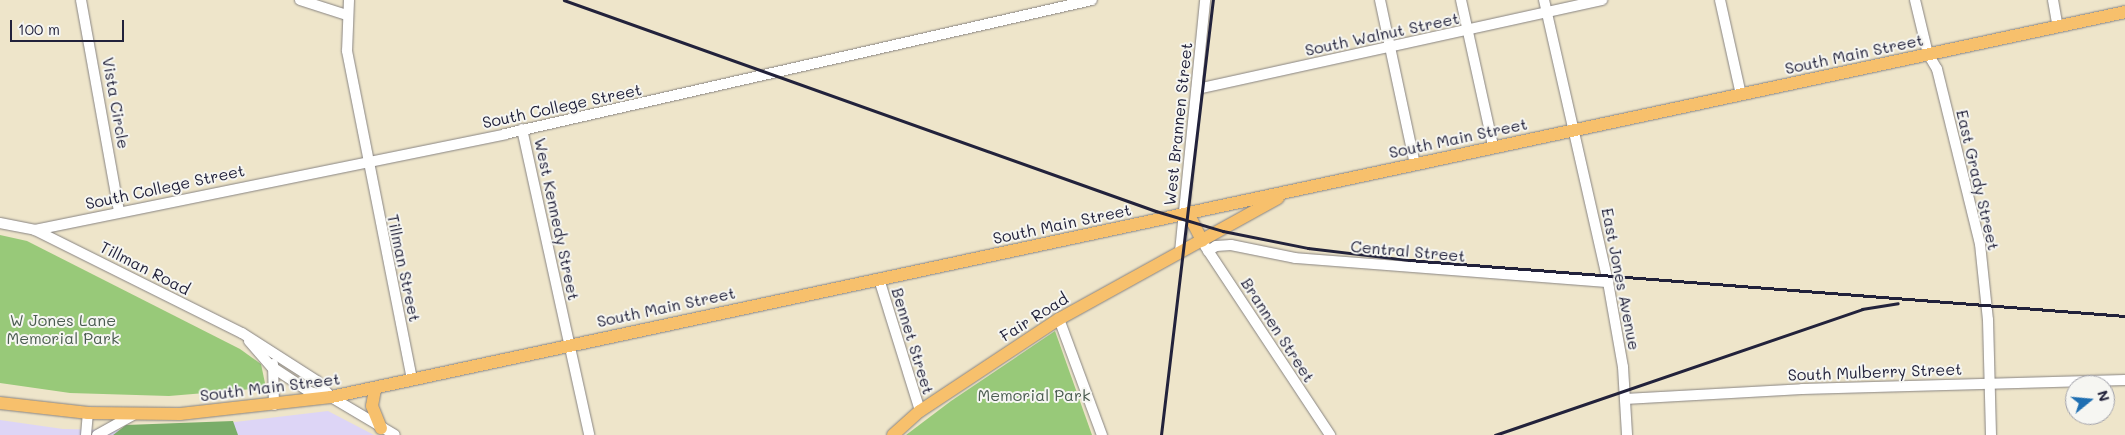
<!DOCTYPE html>
<html>
<head>
<meta charset="utf-8">
<style>
  body { margin:0 }
  #map { position:relative; width:2125px; height:435px; overflow:hidden; background:#eee5ca; font-family:Mali,sans-serif }
  div>[style] { position:absolute }
  .built>* { inset:0; background:#ddd5f6 }
  .green>* { inset:0; background:#98c979 }
  .forest>* { inset:0; background:#7aad69 }
  .roads { filter:drop-shadow(0 0 1px #888482) drop-shadow(0 0 1px #888482) }
  .minor>* { height:10px; margin:-5px; padding:0 5px; transform-origin:5px; border-radius:5px; background:#fff }
  .major>* { height:12px; margin:-6px; padding:0 6px; transform-origin:6px; border-radius:6px; background:#f7c06c }
  .rail>* { height:2.5px; margin:-1.25px; padding:0 1.25px; transform-origin:1.25px; border-radius:1.25px; background:#22223b }
  span { translate:-50% -50%; white-space:nowrap; text-align:center; line-height:1.15; -webkit-text-stroke:4px #f6f6f2; paint-order:stroke }
  .street-label { font-size:16px; color:#22223b }
  .park-label { font-size:16px; color:#4b5c51 }
  .north { position:absolute; left:2065px; top:375px; width:50px; height:50px; box-sizing:border-box; background:#f6f6f2; border:1px solid #a1a1a9; border-radius:50%; rotate:73deg; font-size:14px; font-weight:700; line-height:20px; text-align:center; color:#22223b }
  .north::after { content:''; display:block; margin:auto; width:18px; height:22px; background:#1f6fb2; clip-path:polygon(50% 0,100% 100%,50% 72%,0 100%) }
  .scale { position:absolute; left:10px; top:20px; width:114px; height:22px; box-sizing:border-box; border:2px solid #22223b; border-top:0; padding-left:6px; font-size:15px; line-height:18px; white-space:nowrap; color:#22223b; -webkit-text-stroke:4px #f6f6f2; paint-order:stroke }
</style>
</head>
<body>
<div id="map">
  <div class="built">
    <div style="clip-path:polygon(328px 411px,374px 435px,0 435px,0 420px,63px 429px,159px 431px)"></div>
  </div>
  <div class="green">
    <div style="clip-path:polygon(0 235px,27px 241px,240px 349px,261px 364px,266px 388px,169px 396px,70px 393px,0 383px)"></div>
    <div style="clip-path:polygon(1055px 331px,1092px 435px,906px 435px,951px 401px)"></div>
  </div>
  <div class="forest">
    <div style="clip-path:polygon(233px 421px,238px 435px,113px 435px,126px 425px)"></div>
  </div>
  <div class="roads">
    <div class="minor">
      <div style="left:81px;top:0;width:214px;rotate:79.8deg"></div>
      <div style="left:300px;top:0;width:49px;rotate:17.7deg"></div>
      <div style="left:349px;top:0;width:51px;rotate:92.2deg"></div>
      <div style="left:347px;top:51px;width:335px;rotate:78.8deg"></div>
      <div style="left:1380px;top:0;width:168px;rotate:78deg"></div>
      <div style="left:1461px;top:0;width:149px;rotate:77.6deg"></div>
      <div style="left:1544px;top:0;width:289px;rotate:77.2deg"></div>
      <div style="left:1608px;top:282px;width:86px;rotate:80deg"></div>
      <div style="left:1623px;top:367px;width:68px;rotate:86.6deg"></div>
      <div style="left:1720px;top:0;width:97px;rotate:77.5deg"></div>
      <div style="left:1915px;top:0;width:56px;rotate:76.5deg"></div>
      <div style="left:1928px;top:54px;width:17px;rotate:59deg"></div>
      <div style="left:1937px;top:69px;width:180px;rotate:76.2deg"></div>
      <div style="left:1980px;top:244px;width:76px;rotate:84deg"></div>
      <div style="left:1988px;top:320px;width:115px;rotate:88.5deg"></div>
      <div style="left:2053px;top:0;width:27px;rotate:80deg"></div>
      <div style="left:1197px;top:89px;width:415px;rotate:-12.4deg"></div>
      <div style="left:522px;top:129px;width:313px;rotate:77.6deg"></div>
      <div style="left:0;top:223px;width:36px;rotate:11deg"></div>
      <div style="left:35px;top:230px;width:231px;rotate:26.5deg"></div>
      <div style="left:242px;top:333px;width:89px;rotate:32.6deg"></div>
      <div style="left:317px;top:381px;width:21px;rotate:49deg"></div>
      <div style="left:35px;top:230px;width:480px;rotate:-11.5deg"></div>
      <div style="left:505px;top:134px;width:602px;rotate:-12.86deg"></div>
      <div style="left:1205px;top:246px;width:227px;rotate:56.5deg"></div>
      <div style="left:1208px;top:251px;width:9px;rotate:-32deg"></div>
      <div style="left:1216px;top:246px;width:15px;rotate:-4deg"></div>
      <div style="left:1231px;top:245px;width:65px;rotate:11.5deg"></div>
      <div style="left:1295px;top:258px;width:314px;rotate:4.4deg"></div>
      <div style="left:1180px;top:252px;width:253px;rotate:-84.3deg"></div>
      <div style="left:879px;top:279px;width:138px;rotate:72.7deg"></div>
      <div style="left:1059px;top:319px;width:124px;rotate:69.7deg"></div>
      <div style="left:249px;top:341px;width:35px;rotate:49deg"></div>
      <div style="left:272px;top:367px;width:45px;rotate:33.3deg"></div>
      <div style="left:310px;top:392px;width:22px;rotate:13deg"></div>
      <div style="left:331px;top:397px;width:74px;rotate:30.7deg"></div>
      <div style="left:273px;top:364px;width:41px;rotate:88.6deg"></div>
      <div style="left:1625px;top:399px;width:177px;rotate:-3.2deg"></div>
      <div style="left:1802px;top:389px;width:323px;rotate:-1.6deg"></div>
      <div style="left:86px;top:435px;width:22px;rotate:-85deg"></div>
      <div style="left:97px;top:435px;width:41px;rotate:-29.1deg"></div>
    </div>
    <div class="major">
      <div style="left:1188px;top:213px;width:31px;rotate:63deg"></div>
      <div style="left:375px;top:389px;width:17px;rotate:100deg"></div>
      <div style="left:372px;top:406px;width:24px;rotate:68deg"></div>
      <div style="left:0;top:403px;width:89px;rotate:6.5deg"></div>
      <div style="left:88px;top:413px;width:92px;rotate:0.6deg"></div>
      <div style="left:180px;top:414px;width:152px;rotate:-6.4deg"></div>
      <div style="left:331px;top:397px;width:1835px;rotate:-12.11deg"></div>
      <div style="left:893px;top:435px;width:36px;rotate:-42deg"></div>
      <div style="left:920px;top:411px;width:167px;rotate:-33.5deg"></div>
      <div style="left:1059px;top:319px;width:250px;rotate:-28.9deg"></div>
    </div>
  </div>
  <div class="rail">
    <div style="left:564px;top:0;width:628px;rotate:19.62deg"></div>
    <div style="left:1156px;top:211px;width:70px;rotate:16.6deg"></div>
    <div style="left:1223px;top:231px;width:87px;rotate:11.3deg"></div>
    <div style="left:1308px;top:248px;width:102px;rotate:6.8deg"></div>
    <div style="left:1409px;top:260px;width:718px;rotate:4.47deg"></div>
    <div style="left:1161px;top:435px;width:438px;rotate:-83.2deg"></div>
    <div style="left:1495px;top:435px;width:388px;rotate:-18.9deg"></div>
    <div style="left:1862px;top:309px;width:36px;rotate:-9deg"></div>
  </div>
  <div class="street-label">
    <span style="left:1382px;top:34px;rotate:-12deg">South Walnut Street</span>
    <span style="left:1854px;top:54px;rotate:-12deg">South Main Street</span>
    <span style="left:116px;top:103px;rotate:80deg">Vista Circle</span>
    <span style="left:562px;top:106px;rotate:-12deg">South College Street</span>
    <span style="left:1178px;top:124px;rotate:-84deg">West Brannen Street</span>
    <span style="left:1458px;top:138px;rotate:-12deg">South Main Street</span>
    <span style="left:1978px;top:180px;rotate:77deg">East Grady Street</span>
    <span style="left:165px;top:187px;rotate:-12deg">South College Street</span>
    <span style="left:557px;top:219px;rotate:78deg">West Kennedy Street</span>
    <span style="left:1062px;top:224px;rotate:-12deg">South Main Street</span>
    <span style="left:1408px;top:251px;rotate:5deg">Central Street</span>
    <span style="left:145px;top:268px;rotate:27deg">Tillman Road</span>
    <span style="left:404px;top:268px;rotate:78deg">Tillman Street</span>
    <span style="left:1621px;top:279px;rotate:79deg">East Jones Avenue</span>
    <span style="left:666px;top:307px;rotate:-12deg">South Main Street</span>
    <span style="left:1034px;top:317px;rotate:-32deg">Fair Road</span>
    <span style="left:1278px;top:330px;rotate:57deg">Brannen Street</span>
    <span style="left:913px;top:341px;rotate:73deg">Bennet Street</span>
    <span style="left:1875px;top:372px;rotate:-2deg">South Mulberry Street</span>
    <span style="left:270px;top:387px;rotate:-7deg">South Main Street</span>
  </div>
  <div class="park-label">
    <span style="left:63px;top:329px">W Jones Lane<br>Memorial Park</span>
    <span style="left:1034px;top:395px">Memorial Park</span>
  </div>
  <div class="north">N</div>
  <div class="scale">100 m</div>
</div>
</body>
</html>
